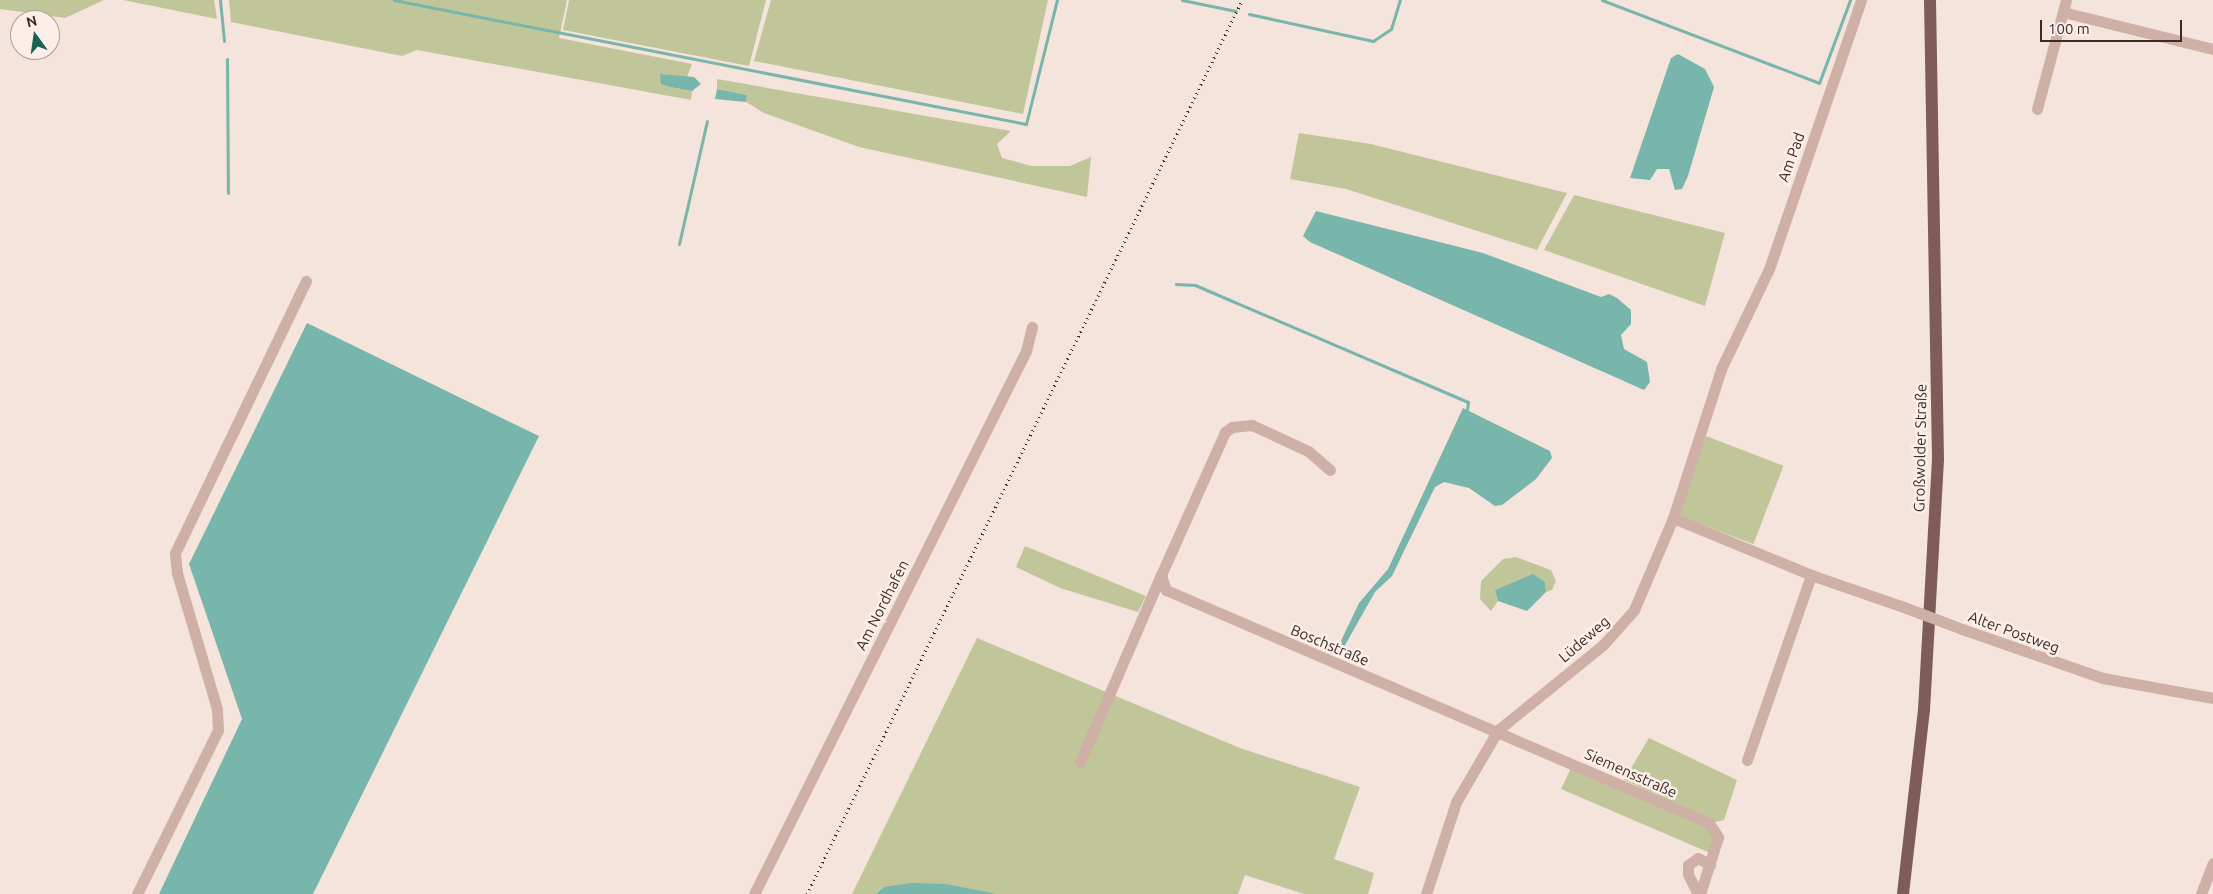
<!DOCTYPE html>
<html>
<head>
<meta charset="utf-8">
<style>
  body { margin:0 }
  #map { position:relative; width:2213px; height:894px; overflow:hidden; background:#f5e4dc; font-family:Ubuntu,sans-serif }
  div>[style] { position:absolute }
  .green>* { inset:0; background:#c0c69a; transform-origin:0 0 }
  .water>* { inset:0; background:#78b5ab }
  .stream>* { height:3px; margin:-1.5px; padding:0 1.5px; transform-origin:1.5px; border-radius:1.5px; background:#78b5ab }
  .minor>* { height:11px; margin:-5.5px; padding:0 5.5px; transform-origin:5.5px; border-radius:5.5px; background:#cfb0a6 }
  .primary>* { height:12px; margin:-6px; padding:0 6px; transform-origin:6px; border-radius:6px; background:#7e5c57 }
  .rail>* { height:3px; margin-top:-1.5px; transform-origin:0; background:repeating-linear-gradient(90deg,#3a2a28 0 1px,transparent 0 5px) }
  .minor-bridge>* { height:11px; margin:-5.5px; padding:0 5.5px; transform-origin:5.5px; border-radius:5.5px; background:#cfb0a6 }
  span { translate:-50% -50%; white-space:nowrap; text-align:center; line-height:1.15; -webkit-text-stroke:5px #fcefe9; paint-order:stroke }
  .street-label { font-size:15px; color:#3a2a28 }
  .north { position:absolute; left:10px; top:10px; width:50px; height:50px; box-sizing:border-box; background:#fcefe9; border:1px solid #aea09c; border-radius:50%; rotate:346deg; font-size:14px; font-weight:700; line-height:20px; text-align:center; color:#3a2a28 }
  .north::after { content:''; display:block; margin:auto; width:18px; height:22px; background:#186156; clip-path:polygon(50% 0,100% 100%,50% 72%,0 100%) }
  .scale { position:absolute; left:2040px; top:20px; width:142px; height:22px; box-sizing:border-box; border:2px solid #3a2a28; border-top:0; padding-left:6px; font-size:15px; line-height:18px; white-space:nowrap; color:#3a2a28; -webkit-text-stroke:4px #fcefe9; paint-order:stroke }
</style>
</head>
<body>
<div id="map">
  <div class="green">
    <div style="clip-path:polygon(0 0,104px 0,65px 18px,0 9px)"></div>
    <div style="clip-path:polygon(123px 0,214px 0,217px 19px)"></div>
    <div style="clip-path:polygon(229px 0,567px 0,559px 38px,692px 64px,687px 77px,660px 74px,670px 87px,692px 91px,691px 100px,417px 50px,402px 56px,231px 22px)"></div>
    <div style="clip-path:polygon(569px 0,766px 0,749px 66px,563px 30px)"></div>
    <div style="clip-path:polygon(771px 0,1048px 0,1023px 114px,754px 61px)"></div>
    <div style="clip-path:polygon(717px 79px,1011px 131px,997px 144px,1002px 158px,1032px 166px,1070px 166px,1091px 157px,1087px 197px,859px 147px,764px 113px,746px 102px,747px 95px,717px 89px)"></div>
    <div style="clip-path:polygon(1299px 133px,1371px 144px,1567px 193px,1537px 250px,1346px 189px,1290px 179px)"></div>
    <div style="clip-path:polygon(1574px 195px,1725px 233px,1705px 306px,1544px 250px)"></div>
    <div style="left:1706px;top:436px;width:83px;height:84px;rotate:21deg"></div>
    <div style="clip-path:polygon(1025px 546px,1146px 596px,1138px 612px,1060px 588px,1016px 567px)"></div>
    <div style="clip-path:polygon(1516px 557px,1551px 570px,1556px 581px,1552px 590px,1546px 592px,1545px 582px,1495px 590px,1498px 601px,1491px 611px,1480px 599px,1481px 581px,1503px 559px)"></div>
    <div style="clip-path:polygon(977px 638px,1240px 748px,1360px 787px,1334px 859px,1374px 873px,1368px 894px,1304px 894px,1245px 875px,1238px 894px,997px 894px,884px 887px,876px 894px,852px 894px)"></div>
    <div style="clip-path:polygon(1649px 738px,1737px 780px,1724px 820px,1716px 822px,1624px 780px)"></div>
    <div style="clip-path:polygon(1571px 768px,1696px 821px,1713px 833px,1710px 853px,1561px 789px)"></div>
  </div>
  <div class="water">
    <div style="clip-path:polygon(1678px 54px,1705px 69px,1714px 87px,1688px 176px,1682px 189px,1675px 190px,1669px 169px,1657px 169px,1650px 180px,1630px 178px,1671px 58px)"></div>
    <div style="clip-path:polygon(660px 74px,694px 77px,701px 84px,692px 91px,670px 87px,661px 84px)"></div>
    <div style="clip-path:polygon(717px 89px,747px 95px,746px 102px,715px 99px)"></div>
    <div style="clip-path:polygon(1316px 211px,1483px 253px,1601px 297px,1609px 294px,1617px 298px,1631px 310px,1631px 324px,1621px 335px,1624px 349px,1647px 362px,1650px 382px,1644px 390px,1310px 242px,1303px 236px)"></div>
    <div style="clip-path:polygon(307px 323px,539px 436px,313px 894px,159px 894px,242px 719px,189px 564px)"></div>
    <div style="clip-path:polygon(1463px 408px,1550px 451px,1552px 458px,1536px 479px,1502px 505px,1495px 506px,1469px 488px,1444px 482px,1435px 487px,1392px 576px,1375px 592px,1344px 647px,1339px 645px,1359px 603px,1388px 569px)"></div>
    <div style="clip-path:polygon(1533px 574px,1545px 582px,1546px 592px,1527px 611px,1498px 601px,1495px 590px)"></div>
    <div style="clip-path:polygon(911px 883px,946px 884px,997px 894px,876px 894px,884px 887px)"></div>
  </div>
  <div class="stream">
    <div style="left:220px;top:0;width:41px;rotate:84.4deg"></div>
    <div style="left:394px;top:0;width:644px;rotate:11.1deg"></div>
    <div style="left:1026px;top:124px;width:128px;rotate:-76deg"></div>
    <div style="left:1182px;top:0;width:55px;rotate:11.5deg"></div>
    <div style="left:1602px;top:0;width:232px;rotate:20.9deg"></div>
    <div style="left:1819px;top:83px;width:89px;rotate:-69.5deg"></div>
    <div style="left:1249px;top:14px;width:127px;rotate:12.3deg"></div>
    <div style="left:1373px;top:41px;width:22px;rotate:-34deg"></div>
    <div style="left:1391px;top:29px;width:30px;rotate:-73deg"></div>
    <div style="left:227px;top:59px;width:134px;rotate:89.6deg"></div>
    <div style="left:679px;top:244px;width:126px;rotate:-77.2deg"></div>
    <div style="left:1176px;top:284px;width:19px;rotate:3deg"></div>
    <div style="left:1195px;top:285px;width:297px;rotate:23.2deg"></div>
    <div style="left:1468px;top:402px;width:8px;rotate:97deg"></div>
  </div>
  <div class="minor">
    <div style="left:2063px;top:12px;width:154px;rotate:13.9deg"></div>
    <div style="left:2037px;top:109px;width:113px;rotate:-75.1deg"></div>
    <div style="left:1330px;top:470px;width:29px;rotate:-139deg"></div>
    <div style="left:1308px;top:451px;width:62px;rotate:-155.1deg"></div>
    <div style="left:1252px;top:425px;width:20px;rotate:174deg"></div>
    <div style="left:1232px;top:427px;width:9px;rotate:144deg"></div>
    <div style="left:1225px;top:432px;width:157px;rotate:114.1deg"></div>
    <div style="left:1161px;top:575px;width:16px;rotate:72deg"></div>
    <div style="left:1166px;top:590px;width:591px;rotate:23.22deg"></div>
    <div style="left:1709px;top:823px;width:17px;rotate:57deg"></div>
    <div style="left:1718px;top:837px;width:60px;rotate:107.5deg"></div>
    <div style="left:1673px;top:518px;width:149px;rotate:22.4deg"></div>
    <div style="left:1811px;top:575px;width:95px;rotate:19deg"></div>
    <div style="left:1962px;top:629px;width:149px;rotate:19.2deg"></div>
    <div style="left:2103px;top:678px;width:112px;rotate:10.3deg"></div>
    <div style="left:1747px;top:760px;width:196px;rotate:-70.9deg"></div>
    <div style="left:1080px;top:762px;width:204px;rotate:-66.6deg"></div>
    <div style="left:137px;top:894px;width:183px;rotate:-63.7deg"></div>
    <div style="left:218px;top:730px;width:21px;rotate:-93deg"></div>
    <div style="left:217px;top:709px;width:142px;rotate:-106.4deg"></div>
    <div style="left:177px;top:573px;width:20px;rotate:-96deg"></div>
    <div style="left:175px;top:553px;width:302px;rotate:-64.3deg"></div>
    <div style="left:754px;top:894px;width:607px;rotate:-63.39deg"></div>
    <div style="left:1026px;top:351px;width:25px;rotate:-76deg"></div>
    <div style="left:1426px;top:894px;width:97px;rotate:-71.9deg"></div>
    <div style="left:1456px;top:802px;width:83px;rotate:-59.7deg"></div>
    <div style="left:1498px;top:730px;width:135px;rotate:-39deg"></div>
    <div style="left:1603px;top:645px;width:47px;rotate:-48.5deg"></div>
    <div style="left:1634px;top:610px;width:100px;rotate:-67deg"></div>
    <div style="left:1673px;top:518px;width:157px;rotate:-72.1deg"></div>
    <div style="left:1721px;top:369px;width:111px;rotate:-64.4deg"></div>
    <div style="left:1769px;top:269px;width:284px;rotate:-71.1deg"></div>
    <div style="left:1698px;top:894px;width:22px;rotate:-117deg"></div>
    <div style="left:1688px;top:874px;width:9px;rotate:-90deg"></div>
    <div style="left:1688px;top:865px;width:12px;rotate:-35deg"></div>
    <div style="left:1698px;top:858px;width:14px;rotate:30deg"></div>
    <div style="left:2201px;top:894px;width:33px;rotate:-69deg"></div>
  </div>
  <div class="primary">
    <div style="left:1903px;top:894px;width:185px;rotate:-83.5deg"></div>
    <div style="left:1924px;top:710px;width:251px;rotate:-86.8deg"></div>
    <div style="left:1938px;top:459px;width:459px;rotate:-91deg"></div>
  </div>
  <div class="rail">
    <div style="left:807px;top:894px;width:994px;rotate:-64.05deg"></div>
  </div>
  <div class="minor-bridge">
    <div style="left:1901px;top:606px;width:65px;rotate:20.7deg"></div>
  </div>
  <div class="street-label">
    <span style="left:1791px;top:157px;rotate:-70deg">Am Pad</span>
    <span style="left:1920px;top:448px;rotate:-89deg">Großwolder Straße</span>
    <span style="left:882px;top:605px;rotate:-63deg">Am Nordhafen</span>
    <span style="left:2014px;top:632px;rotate:20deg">Alter Postweg</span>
    <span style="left:1584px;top:639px;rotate:-41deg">Lüdeweg</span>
    <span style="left:1330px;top:645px;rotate:23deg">Boschstraße</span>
    <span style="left:1631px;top:773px;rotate:24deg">Siemensstraße</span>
  </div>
  <div class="north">N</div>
  <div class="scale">100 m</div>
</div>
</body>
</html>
